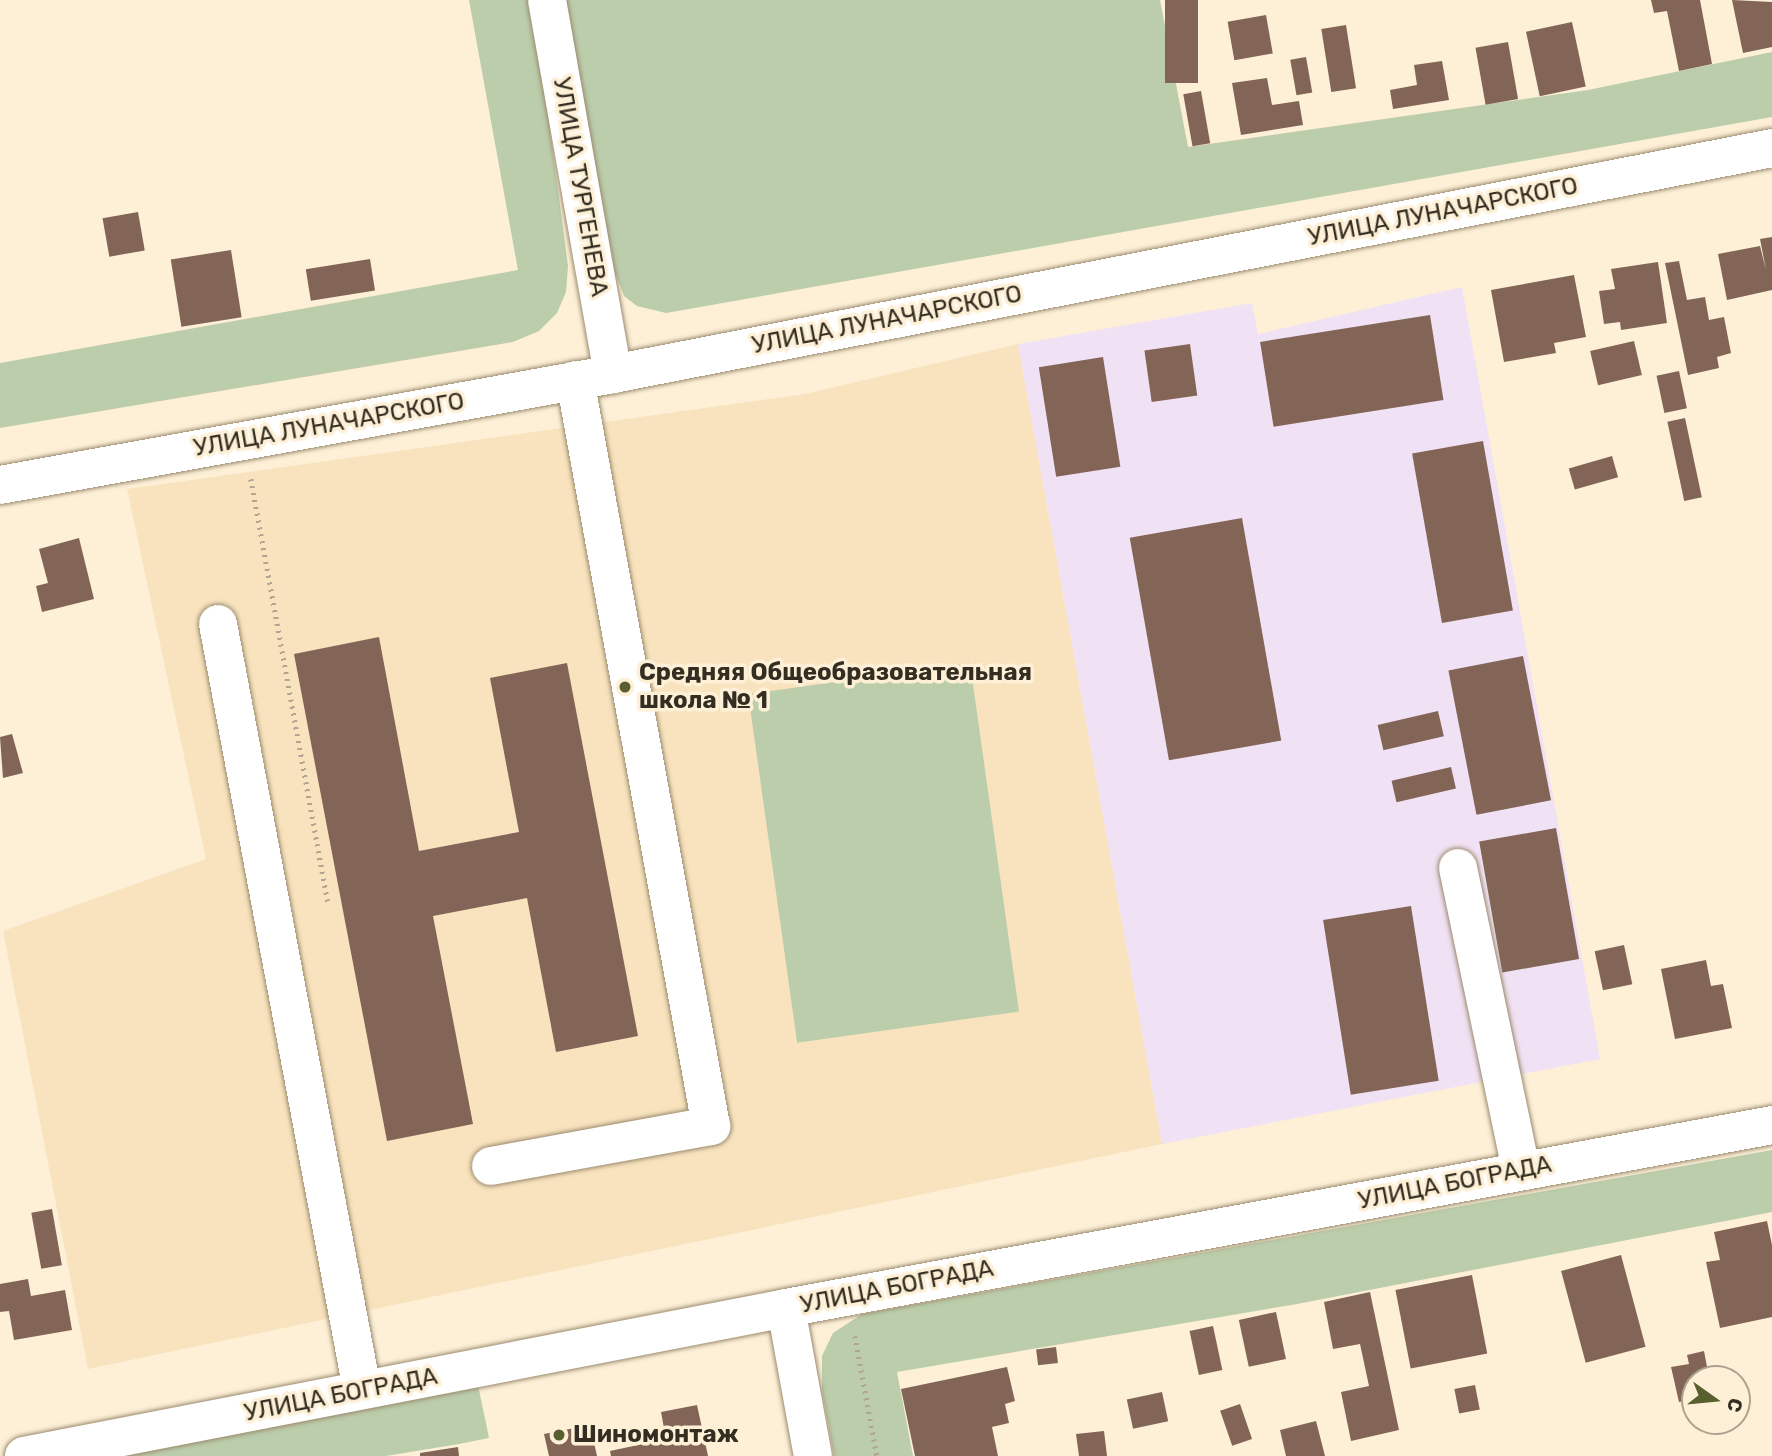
<!DOCTYPE html>
<html>
<head>
<meta charset="utf-8">
<style>
  body { margin:0 }
  #map { position:relative; width:1772px; height:1456px; overflow:hidden; background:#fdf0d7; font-family:Rubik,sans-serif }
  div>[style] { position:absolute }
  .built>* { inset:0; background:#f8e3be }
  .industrial>* { inset:0; background:#f1e1f4 }
  .green>* { inset:0; background:#bbcdab; transform-origin:0 0 }
  .building>* { inset:0; background:#826556; transform-origin:0 0 }
  .path>* { height:4.5px; margin-top:-2.25px; transform-origin:0; background:repeating-linear-gradient(90deg,#b0a591 0 2px,transparent 0 7px) }
  .roads { filter:drop-shadow(0 0 2px #9b8b6f) drop-shadow(0 0 2px #9b8b6f) }
  .minor>* { height:38px; margin:-19px; padding:0 19px; transform-origin:19px; border-radius:19px; background:#fff }
  .dots>* { width:19px; height:19px; translate:-50% -50%; box-sizing:border-box; border:4px solid #fdf0d7; border-radius:50% }
  span { translate:-50% -50%; white-space:nowrap; text-align:center; line-height:1.15; -webkit-text-stroke:7px #fdf0d7; paint-order:stroke }
  .street-label { font-size:24px; color:#342e22 }
  .poi-label { font-size:24px; color:#342e22; font-weight:700 }
  .left { translate:0 -50%; text-align:left }
  .north { position:absolute; left:1681px; top:1365px; width:70px; height:70px; box-sizing:border-box; background:#fdf0d7; border:2px solid #ada28f; border-radius:50%; rotate:105deg; font-size:19px; font-weight:700; line-height:28px; text-align:center; color:#342e22 }
  .north::after { content:''; display:block; margin:auto; width:24px; height:32px; background:#595f2e; clip-path:polygon(50% 0,100% 100%,50% 72%,0 100%) }
</style>
</head>
<body>
<div id="map">
  <div class="built">
    <div style="clip-path:polygon(1018px 344px,1162px 1144px,88px 1369px,3px 931px,206px 859px,127px 489px,805px 394px)"></div>
  </div>
  <div class="industrial">
    <div style="clip-path:polygon(1462px 287px,1600px 1059px,1162px 1144px,1018px 344px,1252px 303px,1258px 334px)"></div>
  </div>
  <div class="green">
    <div style="clip-path:polygon(469px 0,533px 0,568px 266px,566px 292px,557px 313px,539px 331px,513px 342px,0 428px,0 363px,518px 270px)"></div>
    <div style="clip-path:polygon(565px 0,1160px 0,1188px 147px,1588px 90px,1772px 52px,1772px 117px,666px 313px,637px 306px,624px 296px,614px 270px)"></div>
    <div style="left:970px;top:663px;width:352px;height:224px;rotate:82deg"></div>
    <div style="clip-path:polygon(1772px 1150px,1772px 1212px,1297px 1304px,897px 1372px,913px 1456px,834px 1456px,822px 1390px,822px 1356px,833px 1333px,862px 1314px)"></div>
    <div style="clip-path:polygon(477px 1380px,489px 1438px,459px 1444px,386px 1456px,82px 1456px)"></div>
  </div>
  <div class="building">
    <div style="left:1165px;top:0;width:33px;height:83px"></div>
    <div style="clip-path:polygon(1651px 0,1700px 0,1712px 64px,1679px 71px,1667px 11px,1654px 13px)"></div>
    <div style="clip-path:polygon(1732px 0,1772px 2px,1772px 47px,1743px 53px)"></div>
    <div style="left:1266px;top:15px;width:39px;height:39px;rotate:80deg"></div>
    <div style="left:1572px;top:22px;width:66px;height:47px;rotate:78deg"></div>
    <div style="left:1346px;top:25px;width:64px;height:25px;rotate:81deg"></div>
    <div style="left:1508px;top:42px;width:58px;height:33px;rotate:80deg"></div>
    <div style="left:1306px;top:57px;width:36px;height:16px;rotate:80deg"></div>
    <div style="clip-path:polygon(1442px 61px,1449px 100px,1393px 109px,1390px 90px,1417px 85px,1414px 65px)"></div>
    <div style="clip-path:polygon(1267px 78px,1272px 105px,1299px 101px,1303px 125px,1241px 135px,1232px 83px)"></div>
    <div style="left:1201px;top:91px;width:53px;height:18px;rotate:80deg"></div>
    <div style="left:138px;top:212px;width:39px;height:36px;rotate:80deg"></div>
    <div style="clip-path:polygon(1772px 237px,1772px 290px,1727px 300px,1718px 254px,1760px 246px,1766px 270px,1760px 239px)"></div>
    <div style="left:231px;top:250px;width:68px;height:61px;rotate:81deg"></div>
    <div style="left:370px;top:259px;width:32px;height:65px;rotate:81deg"></div>
    <div style="clip-path:polygon(1679px 261px,1687px 300px,1705px 297px,1709px 320px,1724px 317px,1731px 353px,1717px 357px,1719px 368px,1688px 375px,1665px 263px)"></div>
    <div style="clip-path:polygon(1658px 262px,1667px 323px,1621px 330px,1620px 322px,1604px 324px,1599px 291px,1615px 289px,1611px 269px)"></div>
    <div style="clip-path:polygon(1574px 275px,1586px 337px,1554px 343px,1556px 353px,1504px 362px,1491px 290px)"></div>
    <div style="left:1430px;top:315px;width:86px;height:172px;rotate:81deg"></div>
    <div style="left:1634px;top:341px;width:35px;height:45px;rotate:77deg"></div>
    <div style="left:1190px;top:344px;width:52px;height:46px;rotate:82deg"></div>
    <div style="left:1103px;top:357px;width:111px;height:65px;rotate:81deg"></div>
    <div style="left:1679px;top:371px;width:38px;height:23px;rotate:78deg"></div>
    <div style="left:1685px;top:418px;width:81px;height:18px;rotate:78deg"></div>
    <div style="left:1483px;top:441px;width:172px;height:72px;rotate:80deg"></div>
    <div style="left:1612px;top:456px;width:22px;height:45px;rotate:74deg"></div>
    <div style="left:1242px;top:518px;width:226px;height:114px;rotate:80deg"></div>
    <div style="clip-path:polygon(79px 538px,94px 599px,42px 612px,36px 586px,48px 583px,39px 549px)"></div>
    <div style="clip-path:polygon(379px 637px,419px 851px,519px 832px,490px 678px,567px 663px,638px 1036px,556px 1052px,527px 898px,433px 916px,473px 1124px,387px 1141px,294px 654px)"></div>
    <div style="left:1523px;top:656px;width:147px;height:76px;rotate:79deg"></div>
    <div style="left:1438px;top:711px;width:26px;height:62px;rotate:77deg"></div>
    <div style="clip-path:polygon(12px 734px,23px 773px,3px 778px,0 737px)"></div>
    <div style="left:1451px;top:767px;width:22px;height:61px;rotate:77deg"></div>
    <div style="left:1556px;top:828px;width:133px;height:78px;rotate:80deg"></div>
    <div style="left:1411px;top:906px;width:177px;height:89px;rotate:81deg"></div>
    <div style="left:1624px;top:945px;width:40px;height:30px;rotate:78deg"></div>
    <div style="clip-path:polygon(1706px 960px,1711px 986px,1723px 984px,1732px 1028px,1675px 1039px,1661px 969px)"></div>
    <div style="left:52px;top:1209px;width:57px;height:21px;rotate:80deg"></div>
    <div style="clip-path:polygon(1767px 1221px,1772px 1245px,1772px 1317px,1720px 1328px,1706px 1262px,1720px 1260px,1714px 1232px)"></div>
    <div style="left:1621px;top:1255px;width:95px;height:62px;rotate:75deg"></div>
    <div style="left:1472px;top:1275px;width:80px;height:78px;rotate:79deg"></div>
    <div style="clip-path:polygon(28px 1279px,31px 1296px,65px 1290px,72px 1330px,14px 1340px,9px 1311px,0 1312px,0 1284px)"></div>
    <div style="clip-path:polygon(1370px 1292px,1399px 1430px,1351px 1441px,1341px 1392px,1369px 1386px,1360px 1344px,1333px 1349px,1324px 1302px)"></div>
    <div style="left:1276px;top:1312px;width:48px;height:38px;rotate:78deg"></div>
    <div style="left:1213px;top:1326px;width:45px;height:24px;rotate:78deg"></div>
    <div style="left:1056px;top:1347px;width:16px;height:20px;rotate:83deg"></div>
    <div style="clip-path:polygon(1704px 1351px,1709px 1377px,1695px 1379px,1695px 1399px,1679px 1402px,1671px 1367px,1689px 1364px,1687px 1355px)"></div>
    <div style="clip-path:polygon(1007px 1367px,1015px 1401px,1005px 1404px,1009px 1423px,992px 1427px,998px 1456px,915px 1456px,901px 1389px)"></div>
    <div style="left:1475px;top:1385px;width:25px;height:21px;rotate:79deg"></div>
    <div style="left:1162px;top:1392px;width:30px;height:36px;rotate:78deg"></div>
    <div style="left:1240px;top:1404px;width:37px;height:21px;rotate:71deg"></div>
    <div style="clip-path:polygon(697px 1405px,708px 1456px,611px 1456px,610px 1451px,666px 1439px,661px 1412px)"></div>
    <div style="clip-path:polygon(1316px 1421px,1325px 1456px,1286px 1456px,1280px 1430px)"></div>
    <div style="clip-path:polygon(590px 1425px,597px 1456px,549px 1456px,544px 1434px)"></div>
    <div style="clip-path:polygon(1104px 1431px,1107px 1456px,1079px 1456px,1076px 1434px)"></div>
    <div style="clip-path:polygon(458px 1447px,459px 1456px,420px 1456px,420px 1453px)"></div>
  </div>
  <div class="path">
    <div style="left:251px;top:479px;width:431px;rotate:79.7deg"></div>
    <div style="left:855px;top:1336px;width:122px;rotate:79.6deg"></div>
  </div>
  <div class="roads">
    <div class="minor">
      <div style="left:547px;top:0;width:380px;rotate:80deg"></div>
      <div style="left:0;top:485px;width:623px;rotate:-10.26deg"></div>
      <div style="left:613px;top:374px;width:1181px;rotate:-11.03deg"></div>
      <div style="left:218px;top:624px;width:779px;rotate:79.35deg"></div>
      <div style="left:1458px;top:868px;width:309px;rotate:78.2deg"></div>
      <div style="left:491px;top:1166px;width:224px;rotate:-10.3deg"></div>
      <div style="left:711px;top:1126px;width:758px;rotate:-100.33deg"></div>
      <div style="left:786px;top:1308px;width:150px;rotate:79.7deg"></div>
      <div style="left:24px;top:1456px;width:776px;rotate:-10.99deg"></div>
      <div style="left:786px;top:1308px;width:1003px;rotate:-10.51deg"></div>
    </div>
  </div>
  <div class="dots">
    <div style="left:625px;top:687px;background:#595f2e"></div>
    <div style="left:559px;top:1435px;background:#595f2e"></div>
  </div>
  <div class="street-label">
    <span style="left:580px;top:187px;rotate:80deg">УЛИЦА ТУРГЕНЕВА</span>
    <span style="left:1443px;top:212px;rotate:-11deg">УЛИЦА ЛУНАЧАРСКОГО</span>
    <span style="left:887px;top:320px;rotate:-11deg">УЛИЦА ЛУНАЧАРСКОГО</span>
    <span style="left:329px;top:425px;rotate:-10deg">УЛИЦА ЛУНАЧАРСКОГО</span>
    <span style="left:1455px;top:1183px;rotate:-11deg">УЛИЦА БОГРАДА</span>
    <span style="left:897px;top:1287px;rotate:-11deg">УЛИЦА БОГРАДА</span>
    <span style="left:341px;top:1395px;rotate:-11deg">УЛИЦА БОГРАДА</span>
  </div>
  <div class="poi-label">
    <span class="left" style="left:639px;top:687px">Средняя Общеобразовательная<br>школа № 1</span>
    <span class="left" style="left:573px;top:1435px">Шиномонтаж</span>
  </div>
  <div class="north">С</div>
</div>
</body>
</html>
